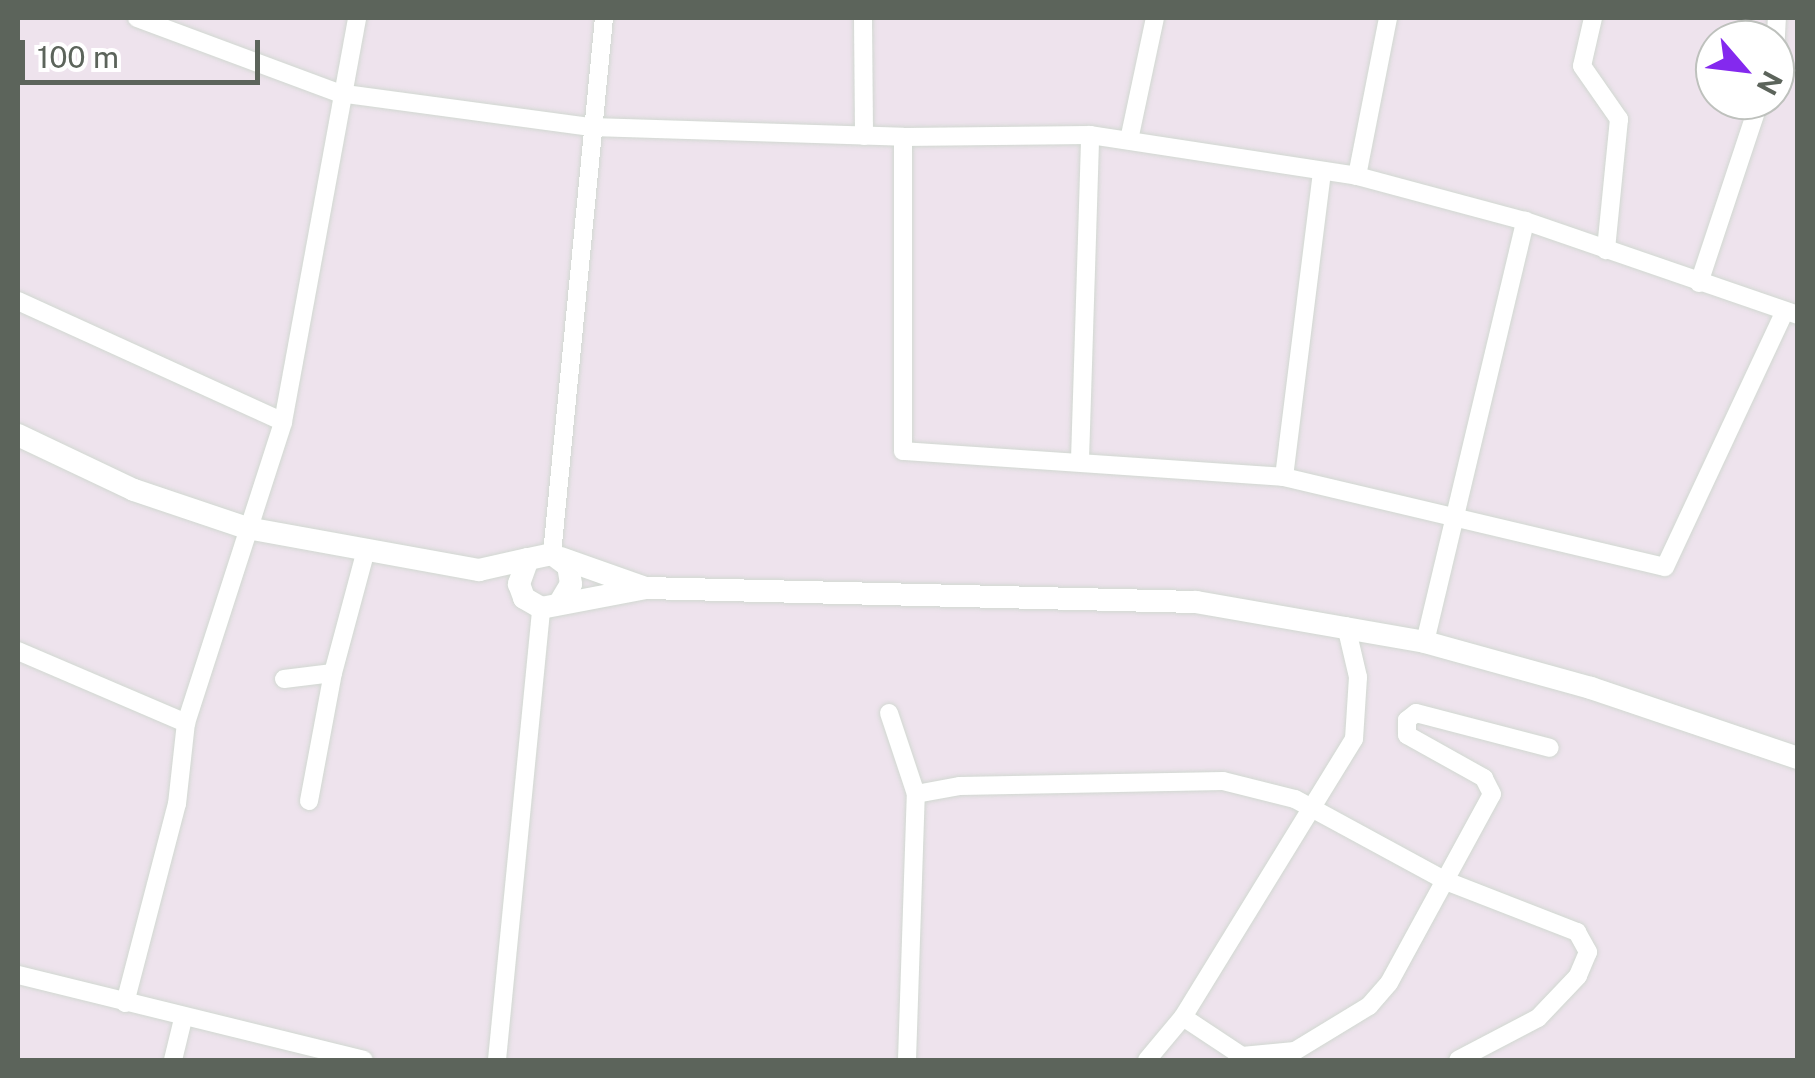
<!DOCTYPE html>
<html>
<head>
<meta charset="utf-8">
<style>
  body { margin:0 }
  #map { position:relative; width:1815px; height:1078px; overflow:hidden; background:#eee3ed; font-family:"Public Sans",sans-serif }
  div>[style] { position:absolute }
  .roads { filter:drop-shadow(0 0 2px #d1d8d1) drop-shadow(0 0 2px #d1d8d1) }
  .minor>* { height:18px; margin:-9px; padding:0 9px; transform-origin:9px; border-radius:9px; background:#fff }
  .tertiary>* { height:22px; margin:-11px; padding:0 11px; transform-origin:11px; border-radius:11px; background:#fff }
  span { translate:-50% -50%; white-space:nowrap; text-align:center; line-height:1.15; -webkit-text-stroke:8px #fff; paint-order:stroke }
  .frame { position:absolute; inset:0; border:20px solid #5c645b; pointer-events:none }
  .north { position:absolute; left:1695px; top:20px; width:100px; height:100px; box-sizing:border-box; background:#fff; border:2px solid #bec1bd; border-radius:50%; rotate:118deg; font-size:28px; font-weight:700; line-height:40px; text-align:center; color:#5c645b }
  .north::after { content:''; display:block; margin:auto; width:35px; height:45px; background:#8429ee; clip-path:polygon(50% 0,100% 100%,50% 72%,0 100%) }
  .scale { position:absolute; left:20px; top:40px; width:240px; height:45px; box-sizing:border-box; border:5px solid #5c645b; border-top:0; padding-left:12px; font-size:30px; line-height:35px; white-space:nowrap; color:#5c645b; -webkit-text-stroke:8px #fff; paint-order:stroke }
</style>
</head>
<body>
<div id="map">
  <div class="roads">
    <div class="minor">
      <div style="left:137px;top:18px;width:215px;rotate:20.4deg"></div>
      <div style="left:339px;top:93px;width:255px;rotate:7.7deg"></div>
      <div style="left:592px;top:127px;width:311px;rotate:1.8deg"></div>
      <div style="left:903px;top:137px;width:187px;rotate:-0.6deg"></div>
      <div style="left:1090px;top:135px;width:270px;rotate:8.7deg"></div>
      <div style="left:1357px;top:176px;width:174px;rotate:15deg"></div>
      <div style="left:1525px;top:221px;width:289px;rotate:19deg"></div>
      <div style="left:863px;top:18px;width:118px;rotate:89.5deg"></div>
      <div style="left:1593px;top:18px;width:49px;rotate:102.9deg"></div>
      <div style="left:1582px;top:66px;width:65px;rotate:55.1deg"></div>
      <div style="left:1619px;top:119px;width:132px;rotate:95.7deg"></div>
      <div style="left:1775px;top:54px;width:36px;rotate:-87deg"></div>
      <div style="left:903px;top:137px;width:314px;rotate:90deg"></div>
      <div style="left:903px;top:451px;width:382px;rotate:3.9deg"></div>
      <div style="left:1284px;top:477px;width:391px;rotate:13.3deg"></div>
      <div style="left:1665px;top:567px;width:280px;rotate:-64.9deg"></div>
      <div style="left:1129px;top:140px;width:125px;rotate:-78deg"></div>
      <div style="left:1357px;top:176px;width:161px;rotate:-78.9deg"></div>
      <div style="left:1699px;top:283px;width:193px;rotate:-71.6deg"></div>
      <div style="left:18px;top:301px;width:291px;rotate:24.5deg"></div>
      <div style="left:1080px;top:460px;width:325px;rotate:-88.2deg"></div>
      <div style="left:1284px;top:477px;width:308px;rotate:-82.9deg"></div>
      <div style="left:552px;top:554px;width:539px;rotate:-84.46deg"></div>
      <div style="left:1425px;top:642px;width:433px;rotate:-76.6deg"></div>
      <div style="left:18px;top:651px;width:183px;rotate:23.2deg"></div>
      <div style="left:284px;top:679px;width:49px;rotate:-7deg"></div>
      <div style="left:333px;top:673px;width:127px;rotate:-75deg"></div>
      <div style="left:889px;top:713px;width:85px;rotate:71.6deg"></div>
      <div style="left:309px;top:801px;width:130px;rotate:-79.4deg"></div>
      <div style="left:18px;top:975px;width:356px;rotate:13.8deg"></div>
      <div style="left:125px;top:1003px;width:206px;rotate:-75.4deg"></div>
      <div style="left:177px;top:804px;width:81px;rotate:-83.7deg"></div>
      <div style="left:186px;top:723px;width:316px;rotate:-72.1deg"></div>
      <div style="left:283px;top:422px;width:411px;rotate:-79.6deg"></div>
      <div style="left:1183px;top:1017px;width:71px;rotate:33.5deg"></div>
      <div style="left:1242px;top:1056px;width:53px;rotate:-5.4deg"></div>
      <div style="left:1295px;top:1051px;width:87px;rotate:-31.3deg"></div>
      <div style="left:1369px;top:1006px;width:30px;rotate:-49deg"></div>
      <div style="left:1389px;top:983px;width:215px;rotate:-61.4deg"></div>
      <div style="left:1492px;top:794px;width:18px;rotate:-117deg"></div>
      <div style="left:1484px;top:778px;width:88px;rotate:-150.8deg"></div>
      <div style="left:1407px;top:735px;width:15px;rotate:-90deg"></div>
      <div style="left:1407px;top:720px;width:11px;rotate:-38deg"></div>
      <div style="left:1416px;top:713px;width:138px;rotate:14.6deg"></div>
      <div style="left:173px;top:1060px;width:42px;rotate:-76.3deg"></div>
      <div style="left:497px;top:1060px;width:454px;rotate:-84.4deg"></div>
      <div style="left:907px;top:1060px;width:266px;rotate:-88.1deg"></div>
      <div style="left:916px;top:794px;width:45px;rotate:-10.3deg"></div>
      <div style="left:960px;top:786px;width:263px;rotate:-1.1deg"></div>
      <div style="left:1223px;top:781px;width:74px;rotate:14deg"></div>
      <div style="left:1295px;top:799px;width:172px;rotate:28.5deg"></div>
      <div style="left:1446px;top:881px;width:141px;rotate:21.3deg"></div>
      <div style="left:1577px;top:932px;width:23px;rotate:61deg"></div>
      <div style="left:1588px;top:952px;width:26px;rotate:113deg"></div>
      <div style="left:1578px;top:976px;width:58px;rotate:133.6deg"></div>
      <div style="left:1538px;top:1018px;width:90px;rotate:152.3deg"></div>
      <div style="left:1147px;top:1060px;width:56px;rotate:-50.1deg"></div>
      <div style="left:1183px;top:1017px;width:326px;rotate:-58.4deg"></div>
      <div style="left:1354px;top:739px;width:62px;rotate:-86.3deg"></div>
      <div style="left:1358px;top:677px;width:52px;rotate:-103.2deg"></div>
    </div>
    <div class="tertiary">
      <div style="left:18px;top:435px;width:128px;rotate:25.4deg"></div>
      <div style="left:134px;top:490px;width:119px;rotate:18.6deg"></div>
      <div style="left:247px;top:528px;width:236px;rotate:10.3deg"></div>
      <div style="left:479px;top:570px;width:50px;rotate:-12.7deg"></div>
      <div style="left:561px;top:558px;width:87px;rotate:19.5deg"></div>
      <div style="left:559px;top:604px;width:23px;rotate:-59deg"></div>
      <div style="left:571px;top:584px;width:18px;rotate:-99deg"></div>
      <div style="left:568px;top:566px;width:20px;rotate:-143deg"></div>
      <div style="left:552px;top:554px;width:25px;rotate:168deg"></div>
      <div style="left:528px;top:559px;width:27px;rotate:110deg"></div>
      <div style="left:519px;top:584px;width:15px;rotate:70deg"></div>
      <div style="left:524px;top:598px;width:20px;rotate:30deg"></div>
      <div style="left:541px;top:608px;width:107px;rotate:-10.8deg"></div>
      <div style="left:646px;top:588px;width:550px;rotate:1.46deg"></div>
      <div style="left:1196px;top:602px;width:232px;rotate:9.9deg"></div>
      <div style="left:1425px;top:642px;width:172px;rotate:15.5deg"></div>
      <div style="left:1591px;top:688px;width:219px;rotate:18.7deg"></div>
    </div>
  </div>
  <div class="frame"></div>
  <div class="north">N</div>
  <div class="scale">100 m</div>
</div>
</body>
</html>
